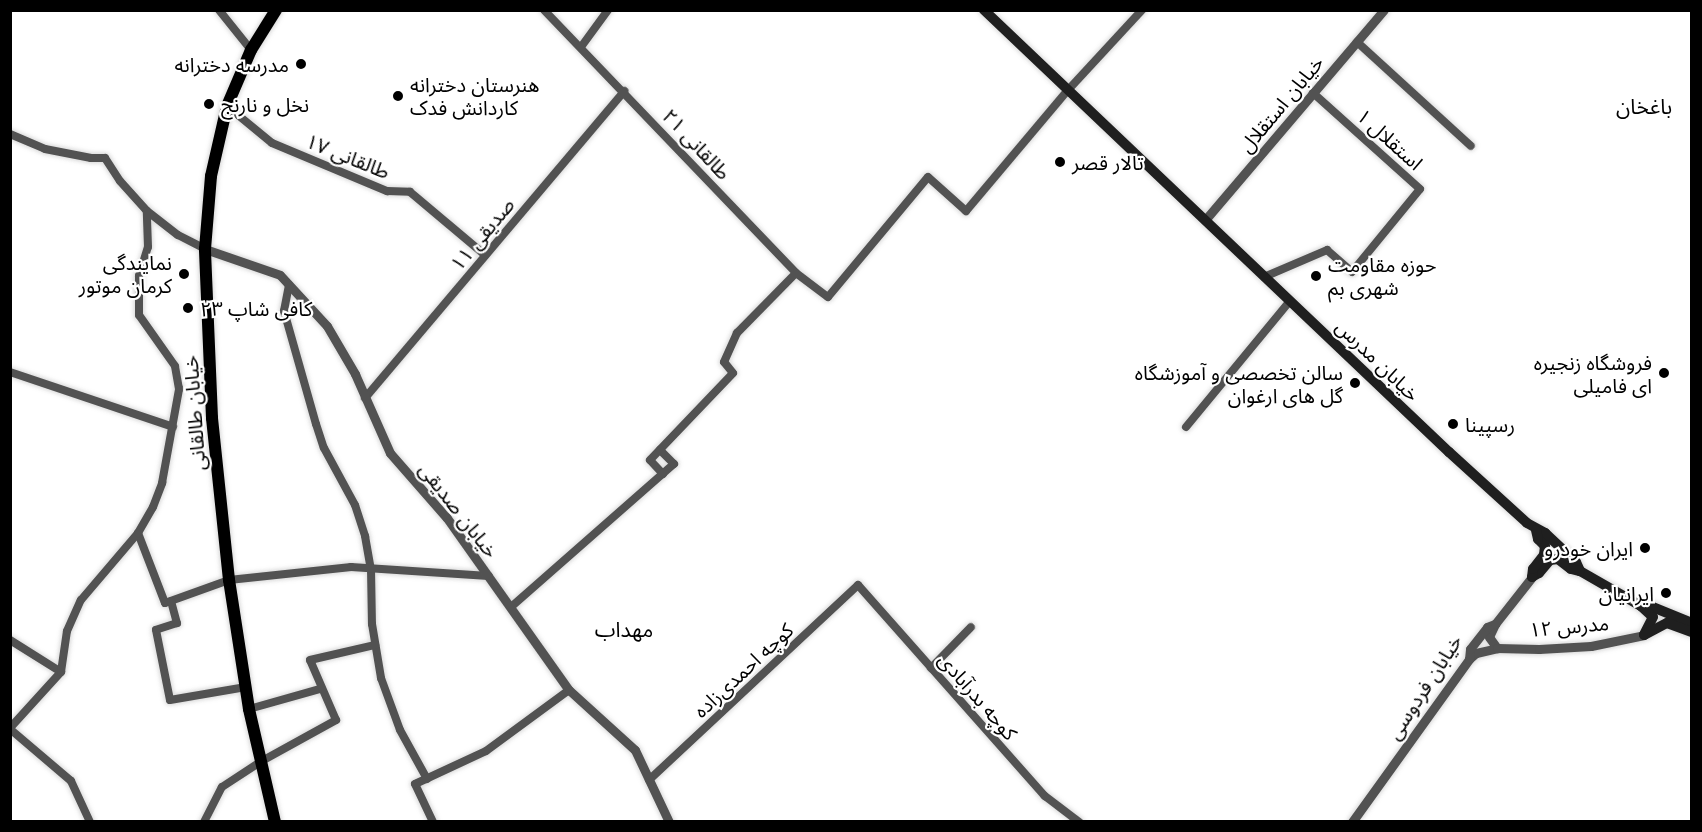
<!DOCTYPE html>
<html>
<head>
<meta charset="utf-8">
<style>
  body { margin:0 }
  #map { position:relative; width:1702px; height:832px; overflow:hidden; background:#fff; font-family:Lato,"Noto Sans Arabic",sans-serif }
  div>[style] { position:absolute }
  .roads { filter:drop-shadow(0 0 2px #dbdbdb) drop-shadow(0 0 2px #dbdbdb) }
  .minor>* { height:8px; margin:-4px; padding:0 4px; transform-origin:4px; border-radius:4px; background:#525252 }
  .tertiary>* { height:9px; margin:-4.5px; padding:0 4.5px; transform-origin:4.5px; border-radius:4.5px; background:#525252 }
  .secondary>* { height:10px; margin:-5px; padding:0 5px; transform-origin:5px; border-radius:5px; background:#1f1f1f }
  .primary>* { height:12px; margin:-6px; padding:0 6px; transform-origin:6px; border-radius:6px; background:#000 }
  .dots>* { width:16px; height:16px; translate:-50% -50%; box-sizing:border-box; border:3px solid #fff; border-radius:50% }
  span { translate:-50% -50%; white-space:nowrap; text-align:center; line-height:1.15; -webkit-text-stroke:4.5px #fff; paint-order:stroke }
  .poi-label { font-size:20px; color:#000 }
  .right { translate:-100% -50%; text-align:right }
  .left { translate:0 -50%; text-align:left }
  .street-label { font-size:20px; color:#000 }
  .neighbourhood-label { font-size:21px; color:#000 }
  .frame { position:absolute; inset:0; border:12px solid #000; pointer-events:none }
</style>
</head>
<body>
<div id="map">
  <div class="roads">
    <div class="minor">
      <div style="left:219px;top:10px;width:51px;rotate:51.3deg"></div>
      <div style="left:544px;top:10px;width:364px;rotate:46.2deg"></div>
      <div style="left:796px;top:273px;width:40px;rotate:37deg"></div>
      <div style="left:828px;top:297px;width:156px;rotate:-50.2deg"></div>
      <div style="left:928px;top:177px;width:51px;rotate:41.8deg"></div>
      <div style="left:966px;top:211px;width:158px;rotate:-49.9deg"></div>
      <div style="left:1068px;top:90px;width:109px;rotate:-47.2deg"></div>
      <div style="left:1357px;top:42px;width:154px;rotate:42.4deg"></div>
      <div style="left:581px;top:47px;width:46px;rotate:-53.9deg"></div>
      <div style="left:227px;top:106px;width:58px;rotate:39.4deg"></div>
      <div style="left:272px;top:143px;width:125px;rotate:22.7deg"></div>
      <div style="left:387px;top:191px;width:23px;rotate:2deg"></div>
      <div style="left:410px;top:192px;width:98px;rotate:40deg"></div>
      <div style="left:10px;top:134px;width:38px;rotate:23deg"></div>
      <div style="left:45px;top:149px;width:47px;rotate:11.1deg"></div>
      <div style="left:91px;top:158px;width:14px"></div>
      <div style="left:105px;top:158px;width:27px;rotate:57deg"></div>
      <div style="left:120px;top:181px;width:40px;rotate:48deg"></div>
      <div style="left:147px;top:211px;width:39px;rotate:38deg"></div>
      <div style="left:178px;top:235px;width:30px;rotate:27deg"></div>
      <div style="left:1264px;top:277px;width:69px;rotate:-23.2deg"></div>
      <div style="left:1327px;top:250px;width:33px;rotate:41deg"></div>
      <div style="left:1352px;top:272px;width:107px;rotate:-50.7deg"></div>
      <div style="left:1420px;top:189px;width:144px;rotate:-138.1deg"></div>
      <div style="left:289px;top:285px;width:26px;rotate:101deg"></div>
      <div style="left:284px;top:311px;width:117px;rotate:74.2deg"></div>
      <div style="left:316px;top:424px;width:25px;rotate:72deg"></div>
      <div style="left:324px;top:448px;width:65px;rotate:61.5deg"></div>
      <div style="left:355px;top:505px;width:33px;rotate:72deg"></div>
      <div style="left:365px;top:536px;width:34px;rotate:80deg"></div>
      <div style="left:371px;top:569px;width:55px;rotate:89deg"></div>
      <div style="left:372px;top:624px;width:55px;rotate:80.5deg"></div>
      <div style="left:381px;top:678px;width:55px;rotate:69.9deg"></div>
      <div style="left:400px;top:730px;width:56px;rotate:61.1deg"></div>
      <div style="left:10px;top:372px;width:172px;rotate:18.6deg"></div>
      <div style="left:365px;top:398px;width:402px;rotate:-49.8deg"></div>
      <div style="left:1186px;top:427px;width:163px;rotate:-50.5deg"></div>
      <div style="left:663px;top:474px;width:19px;rotate:-133deg"></div>
      <div style="left:650px;top:460px;width:120px;rotate:-46.3deg"></div>
      <div style="left:733px;top:373px;width:14px;rotate:-129deg"></div>
      <div style="left:724px;top:362px;width:32px;rotate:-66deg"></div>
      <div style="left:737px;top:333px;width:84px;rotate:-45.5deg"></div>
      <div style="left:138px;top:533px;width:75px;rotate:68.9deg"></div>
      <div style="left:165px;top:603px;width:68px;rotate:-19.8deg"></div>
      <div style="left:229px;top:580px;width:123px;rotate:-6.1deg"></div>
      <div style="left:351px;top:567px;width:138px;rotate:3.7deg"></div>
      <div style="left:171px;top:601px;width:23px;rotate:75deg"></div>
      <div style="left:177px;top:623px;width:22px;rotate:162deg"></div>
      <div style="left:156px;top:630px;width:71px;rotate:78.7deg"></div>
      <div style="left:170px;top:700px;width:77px;rotate:-9.7deg"></div>
      <div style="left:511px;top:607px;width:217px;rotate:-41.3deg"></div>
      <div style="left:674px;top:464px;width:20px;rotate:-135deg"></div>
      <div style="left:10px;top:640px;width:60px;rotate:32.1deg"></div>
      <div style="left:931px;top:668px;width:57px;rotate:-45.7deg"></div>
      <div style="left:249px;top:709px;width:74px;rotate:-15.7deg"></div>
      <div style="left:10px;top:728px;width:76px;rotate:-47.7deg"></div>
      <div style="left:61px;top:672px;width:41px;rotate:-81.7deg"></div>
      <div style="left:67px;top:631px;width:34px;rotate:-66deg"></div>
      <div style="left:81px;top:600px;width:88px;rotate:-49.6deg"></div>
      <div style="left:138px;top:533px;width:30px;rotate:-60deg"></div>
      <div style="left:153px;top:507px;width:26px;rotate:-69deg"></div>
      <div style="left:162px;top:483px;width:96px;rotate:-79.7deg"></div>
      <div style="left:179px;top:389px;width:23px;rotate:-100deg"></div>
      <div style="left:175px;top:366px;width:62px;rotate:-125.2deg"></div>
      <div style="left:139px;top:315px;width:39px;rotate:-90deg"></div>
      <div style="left:139px;top:276px;width:30px;rotate:-73deg"></div>
      <div style="left:148px;top:247px;width:36px;rotate:-92deg"></div>
      <div style="left:10px;top:729px;width:80px;rotate:40.4deg"></div>
      <div style="left:71px;top:781px;width:45px;rotate:65.1deg"></div>
      <div style="left:649px;top:780px;width:286px;rotate:-43deg"></div>
      <div style="left:858px;top:585px;width:282px;rotate:48.5deg"></div>
      <div style="left:1045px;top:796px;width:43px;rotate:37.4deg"></div>
      <div style="left:204px;top:822px;width:39px;rotate:-63deg"></div>
      <div style="left:222px;top:787px;width:45px;rotate:-33.3deg"></div>
      <div style="left:260px;top:762px;width:87px;rotate:-28.9deg"></div>
      <div style="left:336px;top:720px;width:65px;rotate:-113.4deg"></div>
      <div style="left:310px;top:660px;width:67px;rotate:-13deg"></div>
      <div style="left:433px;top:822px;width:42px;rotate:-115.3deg"></div>
      <div style="left:415px;top:784px;width:78px;rotate:-24.9deg"></div>
      <div style="left:486px;top:751px;width:103px;rotate:-36.3deg"></div>
    </div>
    <div class="tertiary">
      <div style="left:1205px;top:220px;width:276px;rotate:-49.6deg"></div>
      <div style="left:205px;top:249px;width:79px;rotate:19.1deg"></div>
      <div style="left:280px;top:275px;width:69px;rotate:47.3deg"></div>
      <div style="left:327px;top:326px;width:56px;rotate:59.7deg"></div>
      <div style="left:355px;top:374px;width:86px;rotate:66.1deg"></div>
      <div style="left:390px;top:453px;width:86px;rotate:48.8deg"></div>
      <div style="left:447px;top:518px;width:211px;rotate:54.7deg"></div>
      <div style="left:569px;top:690px;width:89px;rotate:42.3deg"></div>
      <div style="left:635px;top:750px;width:80px;rotate:64.7deg"></div>
      <div style="left:1495px;top:624px;width:14px;rotate:115deg"></div>
      <div style="left:1489px;top:637px;width:14px;rotate:54deg"></div>
      <div style="left:1469px;top:659px;width:9px;rotate:-41deg"></div>
      <div style="left:1476px;top:653px;width:22px;rotate:-13deg"></div>
      <div style="left:1497px;top:648px;width:42px;rotate:1.4deg"></div>
      <div style="left:1539px;top:649px;width:52px;rotate:-3.3deg"></div>
      <div style="left:1591px;top:646px;width:54px;rotate:-11.7deg"></div>
      <div style="left:1352px;top:822px;width:201px;rotate:-54.3deg"></div>
      <div style="left:1469px;top:659px;width:10px;rotate:-84deg"></div>
      <div style="left:1470px;top:649px;width:28px;rotate:-52deg"></div>
      <div style="left:1487px;top:627px;width:9px;rotate:-21deg"></div>
      <div style="left:1495px;top:624px;width:60px;rotate:-51.8deg"></div>
    </div>
    <div class="secondary">
      <div style="left:984px;top:10px;width:642px;rotate:43.55deg"></div>
      <div style="left:1449px;top:452px;width:105px;rotate:42.3deg"></div>
      <div style="left:1527px;top:523px;width:21px;rotate:29deg"></div>
      <div style="left:1545px;top:533px;width:42px;rotate:43.1deg"></div>
      <div style="left:1576px;top:562px;width:10px;rotate:66deg"></div>
      <div style="left:1580px;top:571px;width:70px;rotate:29.8deg"></div>
      <div style="left:1641px;top:606px;width:9px"></div>
      <div style="left:1650px;top:606px;width:45px;rotate:22deg"></div>
      <div style="left:1532px;top:577px;width:8px;rotate:-30deg"></div>
      <div style="left:1539px;top:573px;width:17px;rotate:-50deg"></div>
      <div style="left:1550px;top:560px;width:8px;rotate:-7deg"></div>
      <div style="left:1558px;top:559px;width:16px;rotate:38deg"></div>
      <div style="left:1571px;top:569px;width:9px;rotate:13deg"></div>
      <div style="left:1532px;top:577px;width:8px;rotate:-83deg"></div>
      <div style="left:1533px;top:569px;width:18px;rotate:-52deg"></div>
      <div style="left:1544px;top:555px;width:9px;rotate:-84deg"></div>
      <div style="left:1545px;top:546px;width:10px;rotate:-135deg"></div>
      <div style="left:1538px;top:539px;width:9px;rotate:-103deg"></div>
      <div style="left:1641px;top:606px;width:16px;rotate:43deg"></div>
      <div style="left:1653px;top:617px;width:20px;rotate:117deg"></div>
      <div style="left:1644px;top:635px;width:26px;rotate:-28deg"></div>
      <div style="left:1667px;top:623px;width:27px;rotate:20deg"></div>
    </div>
    <div class="primary">
      <div style="left:275px;top:822px;width:116px;rotate:-103deg"></div>
      <div style="left:249px;top:709px;width:131px;rotate:-98.8deg"></div>
      <div style="left:229px;top:580px;width:163px;rotate:-96deg"></div>
      <div style="left:212px;top:418px;width:169px;rotate:-92.4deg"></div>
      <div style="left:205px;top:249px;width:73px;rotate:-85.3deg"></div>
      <div style="left:211px;top:176px;width:72px;rotate:-77.1deg"></div>
      <div style="left:227px;top:106px;width:61px;rotate:-66.8deg"></div>
      <div style="left:251px;top:50px;width:47px;rotate:-58deg"></div>
    </div>
  </div>
  <div class="dots">
    <div style="left:301px;top:64px;background:#000"></div>
    <div style="left:398px;top:96px;background:#000"></div>
    <div style="left:209px;top:104px;background:#000"></div>
    <div style="left:1060px;top:162px;background:#000"></div>
    <div style="left:184px;top:274px;background:#000"></div>
    <div style="left:1316px;top:276px;background:#000"></div>
    <div style="left:188px;top:308px;background:#000"></div>
    <div style="left:1664px;top:373px;background:#000"></div>
    <div style="left:1355px;top:383px;background:#000"></div>
    <div style="left:1453px;top:424px;background:#000"></div>
    <div style="left:1645px;top:548px;background:#000"></div>
    <div style="left:1666px;top:593px;background:#000"></div>
  </div>
  <div class="poi-label">
    <span class="right" style="left:289px;top:64px">مدرسه دخترانه</span>
    <span class="left" style="left:410px;top:96px">هنرستان دخترانه<br>کاردانش فدک</span>
    <span class="left" style="left:221px;top:104px">نخل و نارنج</span>
    <span class="left" style="left:1072px;top:162px">تالار قصر</span>
    <span class="right" style="left:172px;top:274px">نمایندگی<br>کرمان موتور</span>
    <span class="left" style="left:1328px;top:276px">حوزه مقاومت<br>شهری بم</span>
    <span class="left" style="left:200px;top:308px">کافی شاپ ۲۳</span>
    <span class="right" style="left:1652px;top:374px">فروشگاه زنجیره<br>ای فامیلی</span>
    <span class="right" style="left:1343px;top:384px">سالن تخصصی و آموزشگاه<br>گل های ارغوان</span>
    <span class="left" style="left:1465px;top:424px">رسپینا</span>
    <span class="right" style="left:1633px;top:548px">ایران خودرو</span>
    <span class="right" style="left:1654px;top:593px">ایرانیان</span>
  </div>
  <div class="street-label">
    <span style="left:1281px;top:104px;rotate:-50deg">خیابان استقلال</span>
    <span style="left:1390px;top:139px;rotate:42deg">استقلال ۱</span>
    <span style="left:697px;top:144px;rotate:47deg">طالقانی ۲۱</span>
    <span style="left:348px;top:156px;rotate:22deg">طالقانی ۱۷</span>
    <span style="left:482px;top:234px;rotate:-50deg">صدیقی ۱۱</span>
    <span style="left:1378px;top:360px;rotate:44deg">خیابان مدرس</span>
    <span style="left:194px;top:413px;rotate:-94deg">خیابان طالقانی</span>
    <span style="left:459px;top:510px;rotate:52deg">خیابان صدیقی</span>
    <span style="left:1569px;top:626px;rotate:-5deg">مدرس ۱۲</span>
    <span style="left:743px;top:670px;rotate:-43deg">کوچه احمدی‌زاده</span>
    <span style="left:1424px;top:687px;rotate:-57deg">خیابان فردوسی</span>
    <span style="left:978px;top:696px;rotate:49deg">کوچه بدرآبادی</span>
  </div>
  <div class="neighbourhood-label">
    <span style="left:1644px;top:106px">باغخان</span>
    <span style="left:624px;top:629px">مهداب</span>
  </div>
  <div class="frame"></div>
</div>
</body>
</html>
